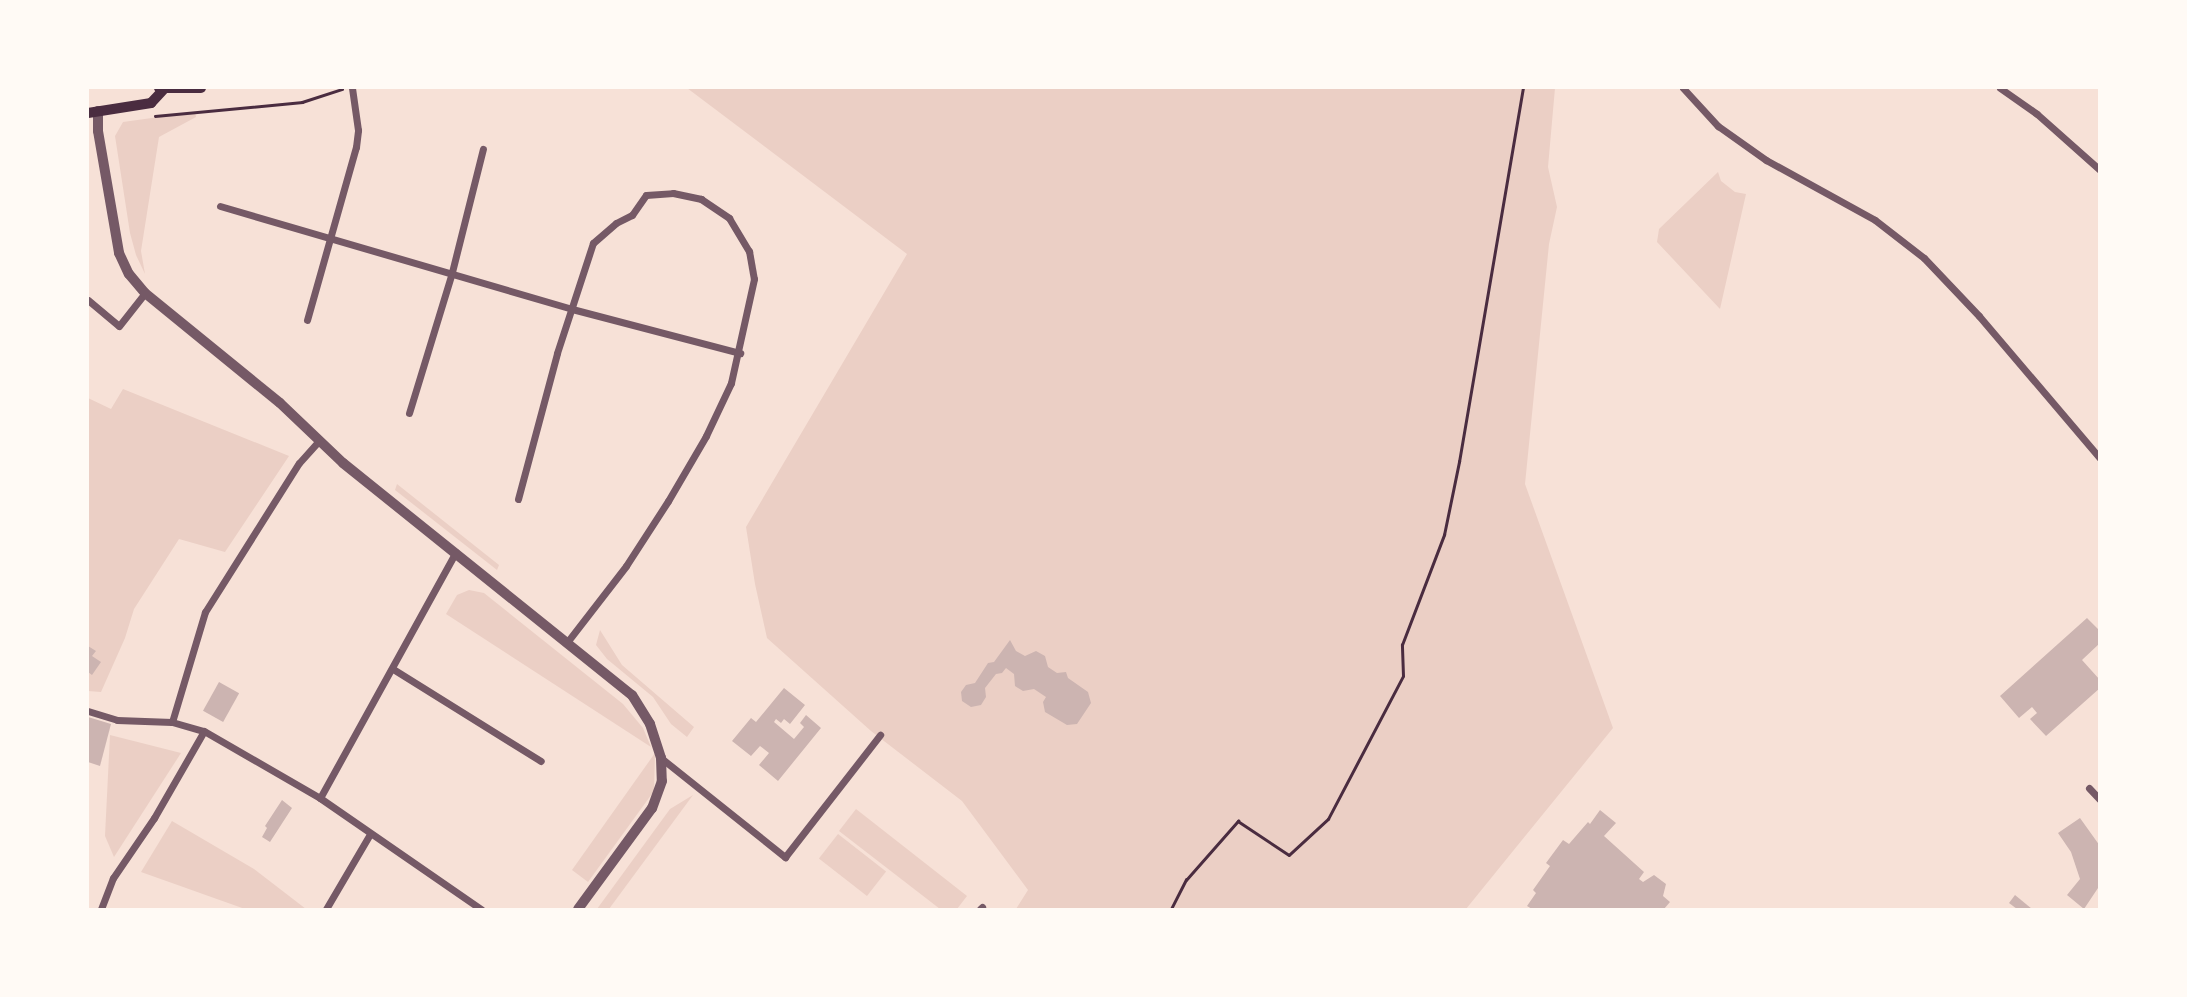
<!DOCTYPE html>
<html>
<head>
<meta charset="utf-8">
<style>
  body { margin:0 }
  #map { position:relative; width:2187px; height:997px; overflow:hidden; background:#f7e1d7; font-family:"Source Sans 3",sans-serif }
  div>[style] { position:absolute }
  .green>* { inset:0; background:#ebcfc5; transform-origin:0 0 }
  .building>* { inset:0; background:#ccb4b1; transform-origin:0 0 }
  .path>* { height:2.5px; margin:-1.25px; padding:0 1.25px; transform-origin:1.25px; border-radius:1.25px; background:#4a2c40 }
  .minor>* { height:7px; margin:-3.5px; padding:0 3.5px; transform-origin:3.5px; border-radius:3.5px; background:#755966 }
  .tertiary>* { height:10px; margin:-5px; padding:0 5px; transform-origin:5px; border-radius:5px; background:#755966 }
  .secondary>* { height:10px; margin:-5px; padding:0 5px; transform-origin:5px; border-radius:5px; background:#4a2c40 }
  span { translate:-50% -50%; white-space:nowrap; text-align:center; line-height:1.15; -webkit-text-stroke:7px #fffaf5; paint-order:stroke }
  .frame { position:absolute; inset:0; border:89px solid #fffaf5; pointer-events:none }
</style>
</head>
<body>
<div id="map">
  <div class="green">
    <div style="clip-path:polygon(687px 88px,1555px 88px,1548px 167px,1557px 207px,1549px 244px,1525px 484px,1613px 728px,1466px 909px,1016px 909px,1028px 890px,962px 801px,871px 731px,767px 638px,755px 584px,746px 527px,907px 254px)"></div>
    <div style="clip-path:polygon(195px 112px,196px 117px,159px 137px,141px 251px,145px 274px,136px 255px,130px 233px,115px 136px,123px 122px)"></div>
    <div style="clip-path:polygon(1718px 172px,1721px 181px,1735px 192px,1746px 194px,1720px 309px,1657px 242px,1659px 229px)"></div>
    <div style="clip-path:polygon(123px 389px,289px 456px,225px 552px,179px 539px,134px 609px,125px 638px,101px 692px,88px 691px,88px 398px,111px 409px)"></div>
    <div style="clip-path:polygon(397px 484px,499px 565px,497px 570px,395px 490px)"></div>
    <div style="clip-path:polygon(469px 590px,484px 593px,623px 704px,643px 728px,651px 747px,446px 614px,457px 595px)"></div>
    <div style="clip-path:polygon(600px 630px,622px 665px,694px 727px,687px 737px,671px 724px,653px 697px,607px 659px,596px 645px)"></div>
    <div style="clip-path:polygon(110px 735px,181px 753px,114px 857px,105px 836px)"></div>
    <div style="clip-path:polygon(655px 753px,654px 791px,588px 882px,572px 870px)"></div>
    <div style="clip-path:polygon(693px 795px,609px 909px,597px 909px,670px 809px)"></div>
    <div style="clip-path:polygon(856px 809px,967px 896px,957px 909px,940px 909px,839px 831px)"></div>
    <div style="clip-path:polygon(172px 821px,254px 869px,306px 909px,245px 909px,141px 872px)"></div>
    <div style="left:838px;top:834px;width:61px;height:31px;rotate:38deg"></div>
  </div>
  <div class="building">
    <div style="clip-path:polygon(2087px 618px,2100px 631px,2100px 643px,2082px 660px,2100px 680px,2100px 688px,2046px 736px,2030px 719px,2037px 713px,2032px 707px,2019px 718px,2000px 696px)"></div>
    <div style="clip-path:polygon(1010px 640px,1016px 651px,1025px 656px,1036px 651px,1045px 656px,1048px 667px,1057px 673px,1066px 672px,1068px 678px,1088px 692px,1091px 703px,1077px 724px,1067px 725px,1045px 712px,1043px 702px,1046px 697px,1034px 689px,1023px 691px,1015px 686px,1014px 674px,1006px 668px,1002px 673px,996px 674px,985px 688px,986px 697px,981px 705px,971px 707px,962px 701px,961px 692px,966px 685px,975px 683px,988px 663px,994px 662px)"></div>
    <div style="clip-path:polygon(88px 646px,96px 651px,92px 656px,101px 662px,92px 675px,88px 672px)"></div>
    <div style="left:219px;top:682px;width:23px;height:33px;rotate:29deg"></div>
    <div style="clip-path:polygon(784px 688px,805px 705px,790px 724px,784px 719px,781px 723px,776px 719px,774px 722px,794px 739px,804px 727px,800px 723px,806px 715px,821px 728px,778px 781px,759px 765px,769px 753px,760px 746px,751px 756px,732px 741px,751px 718px,756px 722px)"></div>
    <div style="clip-path:polygon(88px 717px,111px 724px,100px 766px,88px 762px)"></div>
    <div style="clip-path:polygon(282px 800px,292px 808px,270px 842px,262px 837px,267px 828px,265px 826px)"></div>
    <div style="clip-path:polygon(1600px 810px,1616px 823px,1604px 836px,1644px 872px,1639px 879px,1643px 882px,1654px 875px,1666px 884px,1663px 896px,1670px 902px,1664px 909px,1532px 909px,1527px 906px,1536px 893px,1533px 890px,1550px 866px,1546px 863px,1563px 840px,1569px 844px,1588px 822px,1590px 824px)"></div>
    <div style="clip-path:polygon(2080px 818px,2100px 846px,2100px 885px,2084px 909px,2067px 895px,2080px 879px,2071px 852px,2058px 833px)"></div>
    <div style="clip-path:polygon(2015px 895px,2032px 909px,2017px 909px,2009px 903px)"></div>
  </div>
  <div class="path">
    <div style="left:155px;top:116px;width:148px;rotate:-5.4deg"></div>
    <div style="left:302px;top:102px;width:42px;rotate:-18deg"></div>
    <div style="left:1171px;top:909px;width:33px;rotate:-63deg"></div>
    <div style="left:1186px;top:880px;width:79px;rotate:-48.6deg"></div>
    <div style="left:1238px;top:821px;width:61px;rotate:33.7deg"></div>
    <div style="left:1289px;top:855px;width:53px;rotate:-42.7deg"></div>
    <div style="left:1328px;top:819px;width:161px;rotate:-62.3deg"></div>
    <div style="left:1403px;top:676px;width:31px;rotate:-92deg"></div>
    <div style="left:1402px;top:645px;width:118px;rotate:-69.1deg"></div>
    <div style="left:1444px;top:535px;width:75px;rotate:-78.4deg"></div>
    <div style="left:1459px;top:462px;width:379px;rotate:-80.3deg"></div>
  </div>
  <div class="minor">
    <div style="left:1683px;top:88px;width:52px;rotate:47.4deg"></div>
    <div style="left:1718px;top:126px;width:59px;rotate:35.3deg"></div>
    <div style="left:1766px;top:160px;width:124px;rotate:28.8deg"></div>
    <div style="left:1875px;top:220px;width:62px;rotate:37.8deg"></div>
    <div style="left:1924px;top:258px;width:80px;rotate:46.5deg"></div>
    <div style="left:1979px;top:316px;width:187px;rotate:49.6deg"></div>
    <div style="left:2000px;top:88px;width:45px;rotate:35.1deg"></div>
    <div style="left:2037px;top:114px;width:84px;rotate:41.6deg"></div>
    <div style="left:220px;top:206px;width:367px;rotate:16.3deg"></div>
    <div style="left:572px;top:309px;width:174px;rotate:14.7deg"></div>
    <div style="left:88px;top:300px;width:40px;rotate:40deg"></div>
    <div style="left:119px;top:326px;width:42px;rotate:-51.8deg"></div>
    <div style="left:307px;top:320px;width:180px;rotate:-74.2deg"></div>
    <div style="left:356px;top:147px;width:17px;rotate:-83deg"></div>
    <div style="left:358px;top:130px;width:42px;rotate:-98.1deg"></div>
    <div style="left:409px;top:413px;width:147px;rotate:-73deg"></div>
    <div style="left:452px;top:272px;width:127px;rotate:-75.9deg"></div>
    <div style="left:518px;top:499px;width:151px;rotate:-75deg"></div>
    <div style="left:557px;top:353px;width:116px;rotate:-71.9deg"></div>
    <div style="left:593px;top:243px;width:30px;rotate:-41deg"></div>
    <div style="left:616px;top:223px;width:18px;rotate:-27deg"></div>
    <div style="left:632px;top:215px;width:24px;rotate:-55deg"></div>
    <div style="left:646px;top:195px;width:27px;rotate:-4deg"></div>
    <div style="left:673px;top:193px;width:29px;rotate:12deg"></div>
    <div style="left:701px;top:199px;width:34px;rotate:34deg"></div>
    <div style="left:729px;top:218px;width:39px;rotate:59deg"></div>
    <div style="left:749px;top:251px;width:28px;rotate:80deg"></div>
    <div style="left:754px;top:279px;width:107px;rotate:102.5deg"></div>
    <div style="left:731px;top:383px;width:59px;rotate:115.3deg"></div>
    <div style="left:706px;top:436px;width:75px;rotate:120.3deg"></div>
    <div style="left:668px;top:501px;width:77px;rotate:122.9deg"></div>
    <div style="left:626px;top:566px;width:95px;rotate:127.7deg"></div>
    <div style="left:393px;top:669px;width:174px;rotate:31.9deg"></div>
    <div style="left:88px;top:711px;width:30px;rotate:17deg"></div>
    <div style="left:117px;top:720px;width:55px;rotate:2.1deg"></div>
    <div style="left:172px;top:722px;width:33px;rotate:16deg"></div>
    <div style="left:204px;top:731px;width:134px;rotate:30deg"></div>
    <div style="left:320px;top:798px;width:196px;rotate:34.6deg"></div>
    <div style="left:172px;top:722px;width:115px;rotate:-73.3deg"></div>
    <div style="left:205px;top:612px;width:176px;rotate:-57.8deg"></div>
    <div style="left:299px;top:463px;width:30px;rotate:-48deg"></div>
    <div style="left:661px;top:758px;width:159px;rotate:38.6deg"></div>
    <div style="left:785px;top:857px;width:155px;rotate:-52.1deg"></div>
    <div style="left:2089px;top:788px;width:16px;rotate:47deg"></div>
    <div style="left:320px;top:798px;width:281px;rotate:-61.1deg"></div>
    <div style="left:101px;top:909px;width:33px;rotate:-69deg"></div>
    <div style="left:113px;top:878px;width:73px;rotate:-55.7deg"></div>
    <div style="left:154px;top:818px;width:100px;rotate:-60.1deg"></div>
    <div style="left:326px;top:909px;width:87px;rotate:-59.6deg"></div>
    <div style="left:980px;top:909px;width:3px;rotate:-45deg"></div>
  </div>
  <div class="tertiary">
    <div style="left:98px;top:111px;width:20px;rotate:90deg"></div>
    <div style="left:98px;top:131px;width:124px;rotate:80.2deg"></div>
    <div style="left:119px;top:253px;width:23px;rotate:65deg"></div>
    <div style="left:129px;top:274px;width:25px;rotate:50deg"></div>
    <div style="left:145px;top:293px;width:174px;rotate:39.2deg"></div>
    <div style="left:280px;top:403px;width:87px;rotate:43.6deg"></div>
    <div style="left:343px;top:463px;width:371px;rotate:38.8deg"></div>
    <div style="left:632px;top:695px;width:34px;rotate:58deg"></div>
    <div style="left:650px;top:724px;width:36px;rotate:72deg"></div>
    <div style="left:661px;top:758px;width:23px;rotate:88deg"></div>
    <div style="left:662px;top:781px;width:29px;rotate:110deg"></div>
    <div style="left:652px;top:808px;width:125px;rotate:126.2deg"></div>
  </div>
  <div class="secondary">
    <div style="left:159px;top:88px;width:42px"></div>
    <div style="left:88px;top:113px;width:64px;rotate:-9deg"></div>
    <div style="left:151px;top:103px;width:18px;rotate:-47deg"></div>
  </div>
  <div class="frame"></div>
</div>
</body>
</html>
